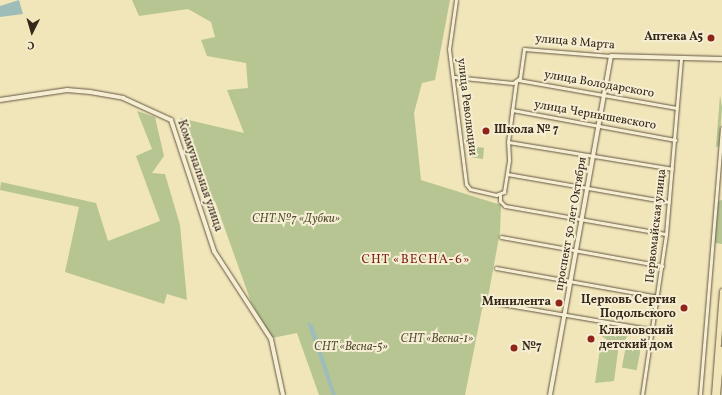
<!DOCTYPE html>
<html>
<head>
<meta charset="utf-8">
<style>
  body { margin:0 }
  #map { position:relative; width:722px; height:395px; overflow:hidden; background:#f1e5ba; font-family:Vollkorn,serif }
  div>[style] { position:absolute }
  .green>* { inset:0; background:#b6c592; transform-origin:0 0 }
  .water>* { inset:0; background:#9ebdb9 }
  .roads { filter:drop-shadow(0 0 1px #635742) drop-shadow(0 0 1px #635742) }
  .street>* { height:3px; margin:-1.5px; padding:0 1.5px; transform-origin:1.5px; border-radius:1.5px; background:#f6eed2 }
  .secondary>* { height:4px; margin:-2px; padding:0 2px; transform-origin:2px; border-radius:2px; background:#f6eed2 }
  .primary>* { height:4.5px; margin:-2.25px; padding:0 2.25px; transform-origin:2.25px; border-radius:2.25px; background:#f1e5ba }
  .dots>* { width:11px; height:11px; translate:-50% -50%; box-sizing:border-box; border:2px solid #f6eed2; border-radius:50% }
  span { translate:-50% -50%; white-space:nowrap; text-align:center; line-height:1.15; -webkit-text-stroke:4px #f6eed2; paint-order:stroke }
  .poi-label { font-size:12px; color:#34281a; font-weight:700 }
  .right { translate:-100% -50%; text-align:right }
  .left { translate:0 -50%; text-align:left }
  .street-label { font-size:12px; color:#34281a }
  .park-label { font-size:12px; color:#544f38; font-style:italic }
  .neighbourhood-label { font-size:13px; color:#7a1f14; letter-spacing:1px }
  .north { position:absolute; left:12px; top:12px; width:40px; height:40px; -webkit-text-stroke:3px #f6eed2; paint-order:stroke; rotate:185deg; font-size:11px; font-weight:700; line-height:16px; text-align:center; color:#34281a }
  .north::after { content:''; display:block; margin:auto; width:14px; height:18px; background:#34281a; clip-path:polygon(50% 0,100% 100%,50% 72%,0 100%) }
</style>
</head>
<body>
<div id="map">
  <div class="green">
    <div style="clip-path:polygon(132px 0,450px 0,435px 80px,422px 83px,414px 113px,421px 180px,501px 205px,500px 232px,488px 297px,482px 309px,465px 395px,319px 395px,297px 333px,272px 338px,251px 302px,215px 201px,211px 201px,180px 118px,244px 133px,227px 90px,248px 88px,246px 63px,207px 56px,201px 40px,215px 37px,211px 22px,188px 9px,139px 16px)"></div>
    <div style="clip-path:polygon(720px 95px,722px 108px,719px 146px,716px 147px)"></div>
    <div style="clip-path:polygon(137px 111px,155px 117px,164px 156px,152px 173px,165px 174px,180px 225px,187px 300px,167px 294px,164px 304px,65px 272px,79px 207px,0 190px,1px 182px,96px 203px,108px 241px,160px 221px,136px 156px,152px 149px)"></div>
    <div style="clip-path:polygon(467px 141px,473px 141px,473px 146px,484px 148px,483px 159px,469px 157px)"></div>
    <div style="clip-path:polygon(722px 200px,722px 244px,716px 243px,714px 242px,718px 201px)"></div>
    <div style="clip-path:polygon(627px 327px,630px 332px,623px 343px,619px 344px,614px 381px,595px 383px,600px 349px,606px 348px,608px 341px,598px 333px,612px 335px,620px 328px)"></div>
    <div style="left:627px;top:341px;width:15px;height:27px;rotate:11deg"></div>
  </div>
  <div class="water">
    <div style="clip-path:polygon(19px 0,23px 14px,0 17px,0 6px)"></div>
    <div style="clip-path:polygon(307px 322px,313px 325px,336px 395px,332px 395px)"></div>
  </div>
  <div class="roads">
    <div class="street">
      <div style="left:456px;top:0;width:49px;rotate:98.1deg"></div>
      <div style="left:449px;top:49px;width:136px;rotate:82.8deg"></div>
      <div style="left:466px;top:184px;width:6px;rotate:51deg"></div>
      <div style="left:470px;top:189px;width:27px;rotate:13deg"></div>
      <div style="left:496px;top:195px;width:9px;rotate:-21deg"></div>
      <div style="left:504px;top:192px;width:33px;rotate:-81deg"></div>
      <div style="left:509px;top:159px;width:17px;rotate:-93deg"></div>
      <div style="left:508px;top:142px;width:61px;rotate:-82.4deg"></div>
      <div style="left:454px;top:77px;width:59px;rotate:5.8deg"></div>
      <div style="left:513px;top:83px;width:9px;rotate:-36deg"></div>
      <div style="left:520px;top:78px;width:29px;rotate:-82deg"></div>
      <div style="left:524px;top:49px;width:87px;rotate:4.6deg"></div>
      <div style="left:518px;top:80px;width:161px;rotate:10deg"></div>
      <div style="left:512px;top:110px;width:166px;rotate:10.4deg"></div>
      <div style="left:508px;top:142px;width:166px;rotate:9.3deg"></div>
      <div style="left:507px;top:174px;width:164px;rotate:9.8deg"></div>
      <div style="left:500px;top:195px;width:6px;rotate:90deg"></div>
      <div style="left:500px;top:201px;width:7px;rotate:45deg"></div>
      <div style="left:505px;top:206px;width:163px;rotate:9.9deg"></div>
      <div style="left:501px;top:237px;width:164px;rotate:10.2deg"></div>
      <div style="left:496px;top:268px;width:165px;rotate:10.1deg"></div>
      <div style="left:490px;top:302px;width:165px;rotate:9.7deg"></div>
      <div style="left:642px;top:395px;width:163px;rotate:-81.5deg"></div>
      <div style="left:666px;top:234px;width:177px;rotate:-85.1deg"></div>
      <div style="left:700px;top:395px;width:268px;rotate:-85.3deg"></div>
    </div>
    <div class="secondary">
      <div style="left:0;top:100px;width:68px;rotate:-8.5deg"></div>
      <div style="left:67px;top:90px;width:23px;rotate:5deg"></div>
      <div style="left:90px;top:92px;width:34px;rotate:10deg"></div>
      <div style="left:123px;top:98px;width:53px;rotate:24.6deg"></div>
      <div style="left:171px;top:120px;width:138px;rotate:71.8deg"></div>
      <div style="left:214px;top:251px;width:105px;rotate:57.1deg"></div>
      <div style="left:271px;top:339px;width:57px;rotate:77.9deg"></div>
      <div style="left:550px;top:395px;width:344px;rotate:-79.8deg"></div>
      <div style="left:611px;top:56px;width:111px;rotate:1.5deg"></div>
    </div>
    <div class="primary">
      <div style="left:714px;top:395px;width:104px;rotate:-85.6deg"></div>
      <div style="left:717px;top:395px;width:46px;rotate:-85deg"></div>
    </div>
  </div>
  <div class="dots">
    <div style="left:711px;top:38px;background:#8f2418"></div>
    <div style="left:486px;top:131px;background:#8f2418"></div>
    <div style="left:559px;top:303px;background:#8f2418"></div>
    <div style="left:684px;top:308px;background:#8f2418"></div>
    <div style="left:591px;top:339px;background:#8f2418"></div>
    <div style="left:514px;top:348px;background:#8f2418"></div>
  </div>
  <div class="poi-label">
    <span class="right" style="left:703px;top:38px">Аптека А5</span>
    <span class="left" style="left:494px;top:131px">Школа № 7</span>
    <span class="right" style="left:676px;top:308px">Церковь Сергия<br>Подольского</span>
    <span class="right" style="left:551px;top:303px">Минилента</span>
    <span class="left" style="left:599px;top:339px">Климовский<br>детский дом</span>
    <span class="left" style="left:522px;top:348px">№7</span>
  </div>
  <div class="street-label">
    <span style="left:575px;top:43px;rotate:5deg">улица 8 Марта</span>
    <span style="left:599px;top:85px;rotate:10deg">улица Володарского</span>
    <span style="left:466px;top:107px;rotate:83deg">улица Революции</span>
    <span style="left:595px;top:116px;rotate:10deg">улица Чернышевского</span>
    <span style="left:199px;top:176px;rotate:71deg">Коммунальная улица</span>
    <span style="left:572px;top:224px;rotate:-80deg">проспект 50 лет Октября</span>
    <span style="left:657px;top:226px;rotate:-84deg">Первомайская улица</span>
  </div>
  <div class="park-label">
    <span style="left:296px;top:220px">СНТ №7 «Дубки»</span>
    <span style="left:437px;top:340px">СНТ «Весна-1»</span>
    <span style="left:351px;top:348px">СНТ «Весна-5»</span>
  </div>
  <div class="neighbourhood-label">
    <span style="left:416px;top:260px">СНТ «ВЕСНА-6»</span>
  </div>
  <div class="north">С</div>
</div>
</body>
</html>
